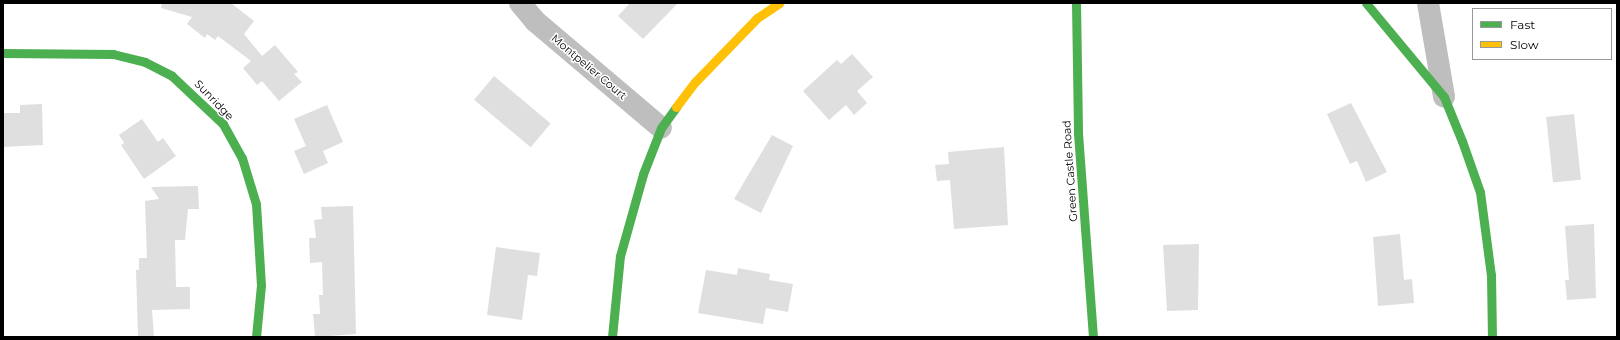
<!DOCTYPE html>
<html>
<head>
<meta charset="utf-8">
<style>
  body { margin:0 }
  #map { position:relative; width:1620px; height:340px; overflow:hidden; background:#fff; font-family:Montserrat,sans-serif }
  div>[style] { position:absolute }
  .building>* { inset:0; background:#dfdfdf; transform-origin:0 0 }
  .street>* { height:22px; margin:-11px; padding:0 11px; transform-origin:11px; border-radius:11px; background:#bebebe }
  .fast>* { height:9px; margin:-4.5px; padding:0 4.5px; transform-origin:4.5px; border-radius:4.5px; background:#4caf50 }
  .slow>* { height:9px; margin:-4.5px; padding:0 4.5px; transform-origin:4.5px; border-radius:4.5px; background:#ffc107 }
  span { translate:-50% -50%; white-space:nowrap; text-align:center; line-height:1.15; -webkit-text-stroke:3px #fff; paint-order:stroke }
  .street-label { font-size:11px; color:#000 }
  .frame { position:absolute; inset:0; border:4px solid #000; pointer-events:none }
  .legend { position:absolute; left:1472px; top:8px; width:140px; height:52px; box-sizing:border-box; background:#fff; border:1px solid #999; margin:0; padding:5px 7px; list-style:none; font-size:12px; color:#000 }
  .legend li { display:flex; align-items:center; gap:8px; height:20px }
  .legend b { width:20px; border:1px solid #999 }
</style>
</head>
<body>
<div id="map">
  <div class="building">
    <div style="clip-path:polygon(162px 3px,231px 3px,254px 21px,244px 34px,262px 56px,275px 45px,298px 72px,294px 74px,302px 82px,279px 101px,262px 81px,257px 85px,243px 68px,251px 61px,218px 36px,215px 40px,207px 34px,205px 38px,187px 24px,192px 17px,161px 8px)"></div>
    <div style="clip-path:polygon(630px 3px,678px 3px,643px 39px,618px 16px)"></div>
    <div style="clip-path:polygon(852px 54px,873px 77px,857px 91px,867px 103px,854px 115px,846px 105px,829px 120px,803px 91px,837px 60px,841px 64px)"></div>
    <div style="left:494px;top:76px;width:74px;height:31px;rotate:40deg"></div>
    <div style="clip-path:polygon(1351px 103px,1387px 172px,1366px 182px,1357px 161px,1350px 164px,1327px 114px)"></div>
    <div style="clip-path:polygon(42px 104px,43px 145px,3px 147px,3px 113px,20px 113px,20px 105px)"></div>
    <div style="clip-path:polygon(327px 105px,343px 142px,323px 151px,328px 163px,304px 174px,294px 151px,306px 146px,294px 119px)"></div>
    <div style="left:1574px;top:114px;width:66px;height:28px;rotate:84deg"></div>
    <div style="clip-path:polygon(142px 119px,158px 142px,163px 138px,176px 156px,144px 179px,121px 145px,124px 143px,119px 135px)"></div>
    <div style="clip-path:polygon(772px 135px,793px 146px,761px 213px,734px 199px)"></div>
    <div style="clip-path:polygon(1004px 147px,1008px 225px,954px 229px,950px 180px,937px 181px,935px 165px,949px 164px,948px 152px)"></div>
    <div style="clip-path:polygon(198px 186px,199px 209px,188px 209px,185px 240px,175px 240px,176px 287px,190px 287px,190px 309px,152px 310px,154px 337px,138px 337px,136px 270px,139px 270px,139px 258px,147px 258px,145px 201px,159px 199px,151px 187px)"></div>
    <div style="clip-path:polygon(353px 206px,356px 334px,315px 337px,313px 314px,320px 314px,319px 295px,323px 295px,322px 262px,310px 263px,309px 238px,316px 238px,314px 220px,322px 219px,321px 207px)"></div>
    <div style="clip-path:polygon(1594px 224px,1596px 298px,1567px 300px,1565px 280px,1569px 280px,1565px 226px)"></div>
    <div style="clip-path:polygon(1400px 234px,1404px 280px,1412px 279px,1414px 303px,1378px 306px,1373px 237px)"></div>
    <div style="clip-path:polygon(1199px 244px,1198px 310px,1167px 311px,1163px 245px)"></div>
    <div style="clip-path:polygon(496px 247px,540px 253px,537px 276px,528px 275px,522px 320px,487px 315px)"></div>
    <div style="clip-path:polygon(738px 268px,770px 274px,769px 280px,793px 284px,788px 312px,766px 308px,763px 324px,698px 313px,706px 270px,737px 275px)"></div>
  </div>
  <div class="street">
    <div style="left:520px;top:3px;width:23px;rotate:50deg"></div>
    <div style="left:535px;top:21px;width:165px;rotate:40.3deg"></div>
    <div style="left:1428px;top:3px;width:95px;rotate:80.3deg"></div>
  </div>
  <div class="fast">
    <div style="left:1076px;top:3px;width:130px;rotate:89.1deg"></div>
    <div style="left:1078px;top:133px;width:205px;rotate:85.8deg"></div>
    <div style="left:1366px;top:3px;width:122px;rotate:50.3deg"></div>
    <div style="left:1444px;top:97px;width:48px;rotate:67.8deg"></div>
    <div style="left:1462px;top:141px;width:54px;rotate:70.6deg"></div>
    <div style="left:1480px;top:192px;width:84px;rotate:82.5deg"></div>
    <div style="left:1491px;top:275px;width:62px;rotate:89.1deg"></div>
    <div style="left:3px;top:53px;width:110px;rotate:0.5deg"></div>
    <div style="left:113px;top:54px;width:33px;rotate:14deg"></div>
    <div style="left:145px;top:62px;width:30px;rotate:27deg"></div>
    <div style="left:172px;top:76px;width:70px;rotate:43.3deg"></div>
    <div style="left:223px;top:124px;width:39px;rotate:61deg"></div>
    <div style="left:242px;top:158px;width:48px;rotate:73.1deg"></div>
    <div style="left:256px;top:204px;width:81px;rotate:86.5deg"></div>
    <div style="left:261px;top:285px;width:52px;rotate:95.5deg"></div>
    <div style="left:612px;top:337px;width:81px;rotate:-84.4deg"></div>
    <div style="left:620px;top:256px;width:85px;rotate:-74.3deg"></div>
    <div style="left:643px;top:174px;width:49px;rotate:-68.6deg"></div>
    <div style="left:661px;top:128px;width:26px;rotate:-54deg"></div>
  </div>
  <div class="slow">
    <div style="left:676px;top:107px;width:31px;rotate:-53deg"></div>
    <div style="left:695px;top:82px;width:89px;rotate:-45.9deg"></div>
    <div style="left:757px;top:18px;width:27px;rotate:-34deg"></div>
  </div>
  <div class="street-label">
    <span style="left:589px;top:67px;rotate:40deg">Montpelier Court</span>
    <span style="left:214px;top:100px;rotate:46deg">Sunridge</span>
    <span style="left:1070px;top:171px;rotate:-94deg">Green Castle Road</span>
  </div>
  <div class="frame"></div>
  <ul class="legend">
  <li><b style="height:5px;background:#4caf50"></b>Fast</li>
  <li><b style="height:5px;background:#ffc107"></b>Slow</li>
  </ul>
</div>
</body>
</html>
